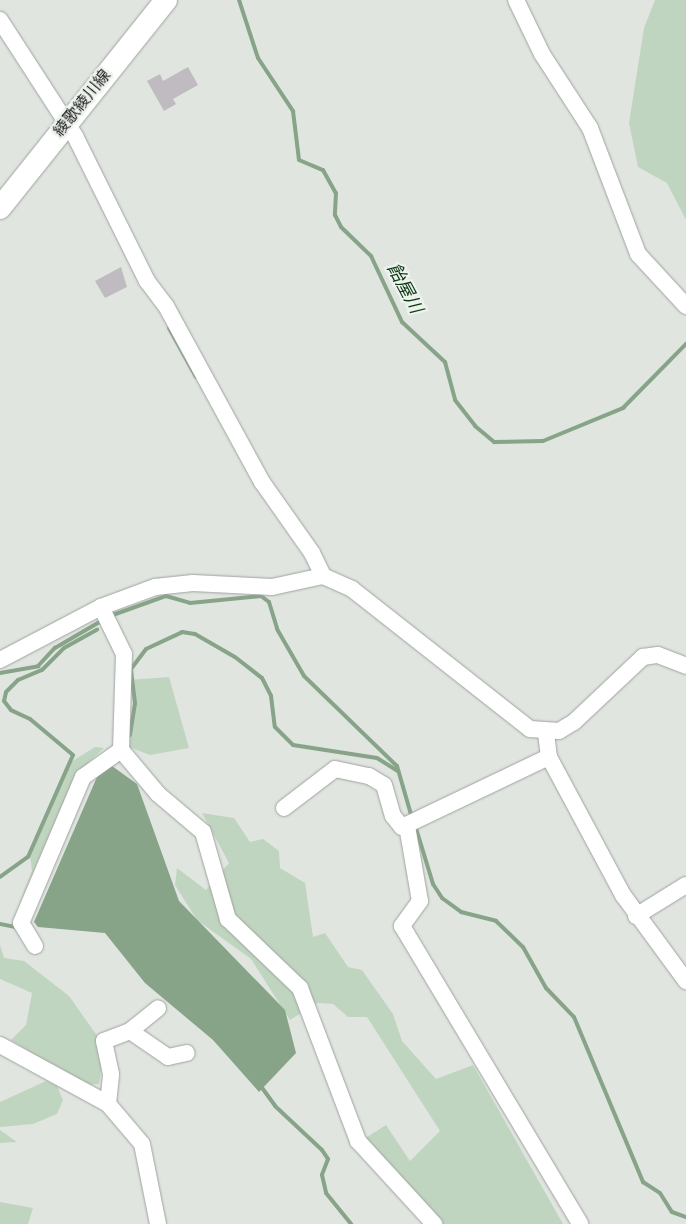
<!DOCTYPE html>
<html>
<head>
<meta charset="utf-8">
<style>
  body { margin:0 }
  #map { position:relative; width:686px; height:1224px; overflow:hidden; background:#e0e5e0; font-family:Overpass,"Noto Sans JP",sans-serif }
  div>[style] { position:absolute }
  .green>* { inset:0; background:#c0d5c0 }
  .water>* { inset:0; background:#87a489 }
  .stream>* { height:4px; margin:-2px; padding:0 2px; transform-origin:2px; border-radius:2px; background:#87a489 }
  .building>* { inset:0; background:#c0bbc0 }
  .roads { filter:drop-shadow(0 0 1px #9fa39f) drop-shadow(0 0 1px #9fa39f) }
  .minor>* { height:16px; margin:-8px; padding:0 8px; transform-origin:8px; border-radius:8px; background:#fff }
  .secondary>* { height:22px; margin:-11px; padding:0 11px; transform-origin:11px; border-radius:11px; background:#fff }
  span { translate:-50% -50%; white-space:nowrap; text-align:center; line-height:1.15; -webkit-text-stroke:4.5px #edf2ed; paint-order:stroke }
  .street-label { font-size:16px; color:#191b19 }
  .water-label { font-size:18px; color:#0a3913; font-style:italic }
</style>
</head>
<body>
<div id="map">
  <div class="green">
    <div style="clip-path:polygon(655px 0,686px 0,686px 220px,667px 183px,638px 167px,629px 123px,644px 28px)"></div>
    <div style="clip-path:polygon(169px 677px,189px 748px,150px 755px,129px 747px,134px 701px,128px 680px)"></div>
    <div style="clip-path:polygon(95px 747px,104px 748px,76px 774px,17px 908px,32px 871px,30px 855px,71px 762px)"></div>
    <div style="clip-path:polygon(202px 813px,234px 818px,250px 842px,263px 839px,279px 851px,280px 868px,305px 883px,313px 937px,325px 933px,348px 967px,362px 970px,393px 1014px,402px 1041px,436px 1079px,473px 1065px,563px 1224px,426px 1224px,364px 1139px,386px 1125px,410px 1161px,440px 1131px,367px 1017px,348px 1017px,333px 1004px,317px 1003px,290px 1020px,251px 959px,197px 920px,175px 885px,177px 868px,206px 890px,229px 863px)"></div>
    <div style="clip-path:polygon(0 945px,4px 958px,24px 961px,69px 996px,98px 1037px,102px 1063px,99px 1084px,86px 1085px,11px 1040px,26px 1025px,32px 993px,0 979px)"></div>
    <div style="clip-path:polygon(46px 1081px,57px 1086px,63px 1100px,57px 1114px,33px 1124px,0 1127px,0 1102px)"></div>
    <div style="clip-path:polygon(0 1130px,17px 1142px,0 1143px)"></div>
    <div style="clip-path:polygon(0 1202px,33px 1208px,28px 1224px,0 1224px)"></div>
  </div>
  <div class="water">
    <div style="clip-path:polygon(112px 766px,137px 784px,179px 901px,285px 1010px,296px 1053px,259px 1092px,213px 1040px,145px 983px,105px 933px,38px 927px,34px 922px,97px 777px,103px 768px)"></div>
  </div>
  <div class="stream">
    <div style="left:239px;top:0;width:61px;rotate:71.9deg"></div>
    <div style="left:258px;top:58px;width:64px;rotate:56.6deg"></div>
    <div style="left:293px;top:111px;width:49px;rotate:83deg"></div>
    <div style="left:299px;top:160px;width:26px;rotate:23deg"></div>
    <div style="left:323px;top:170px;width:26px;rotate:61deg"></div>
    <div style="left:336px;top:193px;width:22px;rotate:93deg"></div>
    <div style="left:335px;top:215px;width:13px;rotate:63deg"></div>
    <div style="left:341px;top:227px;width:42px;rotate:44deg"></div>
    <div style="left:371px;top:256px;width:73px;rotate:64.8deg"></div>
    <div style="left:402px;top:322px;width:59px;rotate:42.9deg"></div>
    <div style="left:445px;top:362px;width:39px;rotate:75deg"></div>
    <div style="left:455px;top:400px;width:33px;rotate:52deg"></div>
    <div style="left:475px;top:426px;width:25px;rotate:40deg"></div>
    <div style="left:494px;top:442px;width:49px;rotate:-1.2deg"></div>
    <div style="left:543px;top:441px;width:87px;rotate:-22.4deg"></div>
    <div style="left:623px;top:408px;width:90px;rotate:-45.5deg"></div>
    <div style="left:169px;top:328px;width:56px;rotate:61.1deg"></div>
    <div style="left:110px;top:616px;width:59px;rotate:-19.7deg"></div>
    <div style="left:166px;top:596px;width:25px;rotate:16deg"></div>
    <div style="left:190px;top:603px;width:71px;rotate:-5.6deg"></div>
    <div style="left:261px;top:596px;width:10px;rotate:37deg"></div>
    <div style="left:269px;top:602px;width:28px;rotate:73deg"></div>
    <div style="left:277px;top:629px;width:54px;rotate:60.1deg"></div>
    <div style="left:304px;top:676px;width:129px;rotate:44.1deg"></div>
    <div style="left:397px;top:766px;width:54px;rotate:73.9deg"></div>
    <div style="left:0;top:673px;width:39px;rotate:-10deg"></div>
    <div style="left:38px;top:666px;width:25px;rotate:-47deg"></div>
    <div style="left:55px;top:648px;width:56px;rotate:-30.3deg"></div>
    <div style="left:130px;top:735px;width:32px;rotate:-81deg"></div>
    <div style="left:135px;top:703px;width:34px;rotate:-97deg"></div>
    <div style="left:131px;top:669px;width:25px;rotate:-53deg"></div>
    <div style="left:146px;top:649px;width:40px;rotate:-25deg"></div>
    <div style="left:182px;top:632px;width:13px;rotate:9deg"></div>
    <div style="left:195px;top:634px;width:46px;rotate:29.9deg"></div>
    <div style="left:235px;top:657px;width:34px;rotate:38deg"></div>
    <div style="left:262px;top:678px;width:20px;rotate:63deg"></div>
    <div style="left:271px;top:696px;width:31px;rotate:83deg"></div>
    <div style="left:275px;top:727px;width:25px;rotate:45deg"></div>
    <div style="left:293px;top:745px;width:85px;rotate:8.8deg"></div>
    <div style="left:377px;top:758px;width:25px;rotate:32deg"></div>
    <div style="left:415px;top:825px;width:62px;rotate:73deg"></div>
    <div style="left:433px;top:884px;width:17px;rotate:57deg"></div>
    <div style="left:442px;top:898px;width:24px;rotate:36deg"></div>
    <div style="left:461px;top:912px;width:36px;rotate:14deg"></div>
    <div style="left:496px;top:921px;width:37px;rotate:44deg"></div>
    <div style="left:523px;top:947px;width:47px;rotate:60.7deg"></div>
    <div style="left:546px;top:988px;width:40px;rotate:46deg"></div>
    <div style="left:574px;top:1017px;width:179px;rotate:67.3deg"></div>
    <div style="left:643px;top:1182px;width:20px;rotate:33deg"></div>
    <div style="left:660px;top:1193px;width:22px;rotate:58deg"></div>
    <div style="left:672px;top:1212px;width:15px;rotate:20deg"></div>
    <div style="left:0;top:877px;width:34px;rotate:-36deg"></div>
    <div style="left:28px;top:857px;width:111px;rotate:-66.2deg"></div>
    <div style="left:73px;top:755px;width:56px;rotate:-140.1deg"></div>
    <div style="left:30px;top:719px;width:21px;rotate:-155deg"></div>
    <div style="left:11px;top:710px;width:11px;rotate:-128deg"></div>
    <div style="left:4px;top:701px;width:9px;rotate:-77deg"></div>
    <div style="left:6px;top:692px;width:17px;rotate:-45deg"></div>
    <div style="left:18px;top:680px;width:26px;rotate:-23deg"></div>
    <div style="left:42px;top:670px;width:31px;rotate:-45deg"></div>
    <div style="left:64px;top:648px;width:38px;rotate:-29deg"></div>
    <div style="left:0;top:924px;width:15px;rotate:11deg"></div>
    <div style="left:260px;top:1085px;width:26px;rotate:54deg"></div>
    <div style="left:275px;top:1106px;width:64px;rotate:43.1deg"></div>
    <div style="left:322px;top:1150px;width:11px;rotate:56deg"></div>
    <div style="left:328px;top:1159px;width:17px;rotate:111deg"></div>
    <div style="left:322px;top:1175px;width:18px;rotate:77deg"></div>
    <div style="left:326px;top:1193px;width:40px;rotate:51deg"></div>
  </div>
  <div class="building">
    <div style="clip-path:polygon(188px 67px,198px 85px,173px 99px,176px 104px,164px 111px,147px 81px,160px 74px,163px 81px)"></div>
    <div style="clip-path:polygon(121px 267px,127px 287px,105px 298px,95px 281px)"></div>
  </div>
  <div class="roads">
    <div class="minor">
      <div style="left:516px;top:0;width:60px;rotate:64.3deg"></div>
      <div style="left:542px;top:54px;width:88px;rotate:57deg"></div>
      <div style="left:590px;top:128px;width:135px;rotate:69.1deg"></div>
      <div style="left:638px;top:254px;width:71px;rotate:47.3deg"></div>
      <div style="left:0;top:20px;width:138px;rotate:57.1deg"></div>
      <div style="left:75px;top:136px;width:162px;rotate:63.6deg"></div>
      <div style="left:147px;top:281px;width:31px;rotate:53deg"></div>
      <div style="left:166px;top:306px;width:200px;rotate:61.4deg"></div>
      <div style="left:262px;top:482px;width:87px;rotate:54.8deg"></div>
      <div style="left:312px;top:553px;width:25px;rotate:64deg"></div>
      <div style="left:101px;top:607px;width:52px;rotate:63.9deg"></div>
      <div style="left:124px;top:654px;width:96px;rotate:91.8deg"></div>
      <div style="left:121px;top:750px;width:57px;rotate:49.9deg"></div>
      <div style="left:158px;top:794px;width:59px;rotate:40.2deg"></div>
      <div style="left:203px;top:832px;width:91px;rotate:74deg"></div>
      <div style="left:228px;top:919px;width:100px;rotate:43.8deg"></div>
      <div style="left:300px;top:988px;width:164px;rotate:69.2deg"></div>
      <div style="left:358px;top:1141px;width:113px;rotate:47.5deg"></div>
      <div style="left:0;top:660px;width:114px;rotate:-27.7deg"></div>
      <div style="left:101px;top:607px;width:58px;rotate:-20.3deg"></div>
      <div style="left:155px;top:587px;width:38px;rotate:-6deg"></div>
      <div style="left:193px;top:583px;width:79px;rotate:2.9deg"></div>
      <div style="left:272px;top:587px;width:52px;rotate:-12.2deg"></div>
      <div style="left:323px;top:576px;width:32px;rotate:24deg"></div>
      <div style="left:352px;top:589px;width:226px;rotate:38.2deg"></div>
      <div style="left:530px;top:729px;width:29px;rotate:4deg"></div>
      <div style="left:559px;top:731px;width:17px;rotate:-31deg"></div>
      <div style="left:574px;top:722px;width:95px;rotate:-43.3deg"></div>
      <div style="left:643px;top:657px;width:15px;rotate:-8deg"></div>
      <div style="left:658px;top:655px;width:30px;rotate:21deg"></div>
      <div style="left:546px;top:733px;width:24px;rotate:83deg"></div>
      <div style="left:549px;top:757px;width:157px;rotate:61.8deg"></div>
      <div style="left:623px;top:895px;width:107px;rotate:53.8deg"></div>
      <div style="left:284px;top:808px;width:64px;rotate:-37.4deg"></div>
      <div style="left:335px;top:769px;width:35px;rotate:12deg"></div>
      <div style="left:369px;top:776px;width:17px;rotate:31deg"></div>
      <div style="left:384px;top:785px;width:32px;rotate:74deg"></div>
      <div style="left:393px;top:816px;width:14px;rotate:51deg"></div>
      <div style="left:402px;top:827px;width:163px;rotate:-25.5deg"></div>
      <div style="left:407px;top:826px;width:76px;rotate:80.2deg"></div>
      <div style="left:420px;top:901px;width:31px;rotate:126deg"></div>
      <div style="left:402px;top:926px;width:347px;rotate:59.1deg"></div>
      <div style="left:636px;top:916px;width:59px;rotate:-31.8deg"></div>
      <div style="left:35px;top:946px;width:27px;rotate:-121deg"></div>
      <div style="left:21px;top:923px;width:159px;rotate:-67deg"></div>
      <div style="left:83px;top:777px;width:47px;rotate:-35.4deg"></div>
      <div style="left:130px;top:1031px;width:46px;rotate:34.4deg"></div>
      <div style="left:168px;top:1057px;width:19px;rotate:-12deg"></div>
      <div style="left:0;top:1045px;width:123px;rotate:28.6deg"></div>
      <div style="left:108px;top:1104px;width:52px;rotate:49.6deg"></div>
      <div style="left:142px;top:1144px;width:82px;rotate:78.7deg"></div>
      <div style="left:108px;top:1104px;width:30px;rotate:-84deg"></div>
      <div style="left:111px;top:1074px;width:34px;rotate:-102deg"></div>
      <div style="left:104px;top:1041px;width:28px;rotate:-21deg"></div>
      <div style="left:130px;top:1031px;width:36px;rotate:-39deg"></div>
    </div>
    <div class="secondary">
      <div style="left:0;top:208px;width:266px;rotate:-51.4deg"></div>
    </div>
  </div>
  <div class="street-label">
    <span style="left:83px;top:104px;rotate:-51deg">綾歌綾川線</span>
  </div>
  <div class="water-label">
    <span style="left:403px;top:289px;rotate:62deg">飴屋川</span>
  </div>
</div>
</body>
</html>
